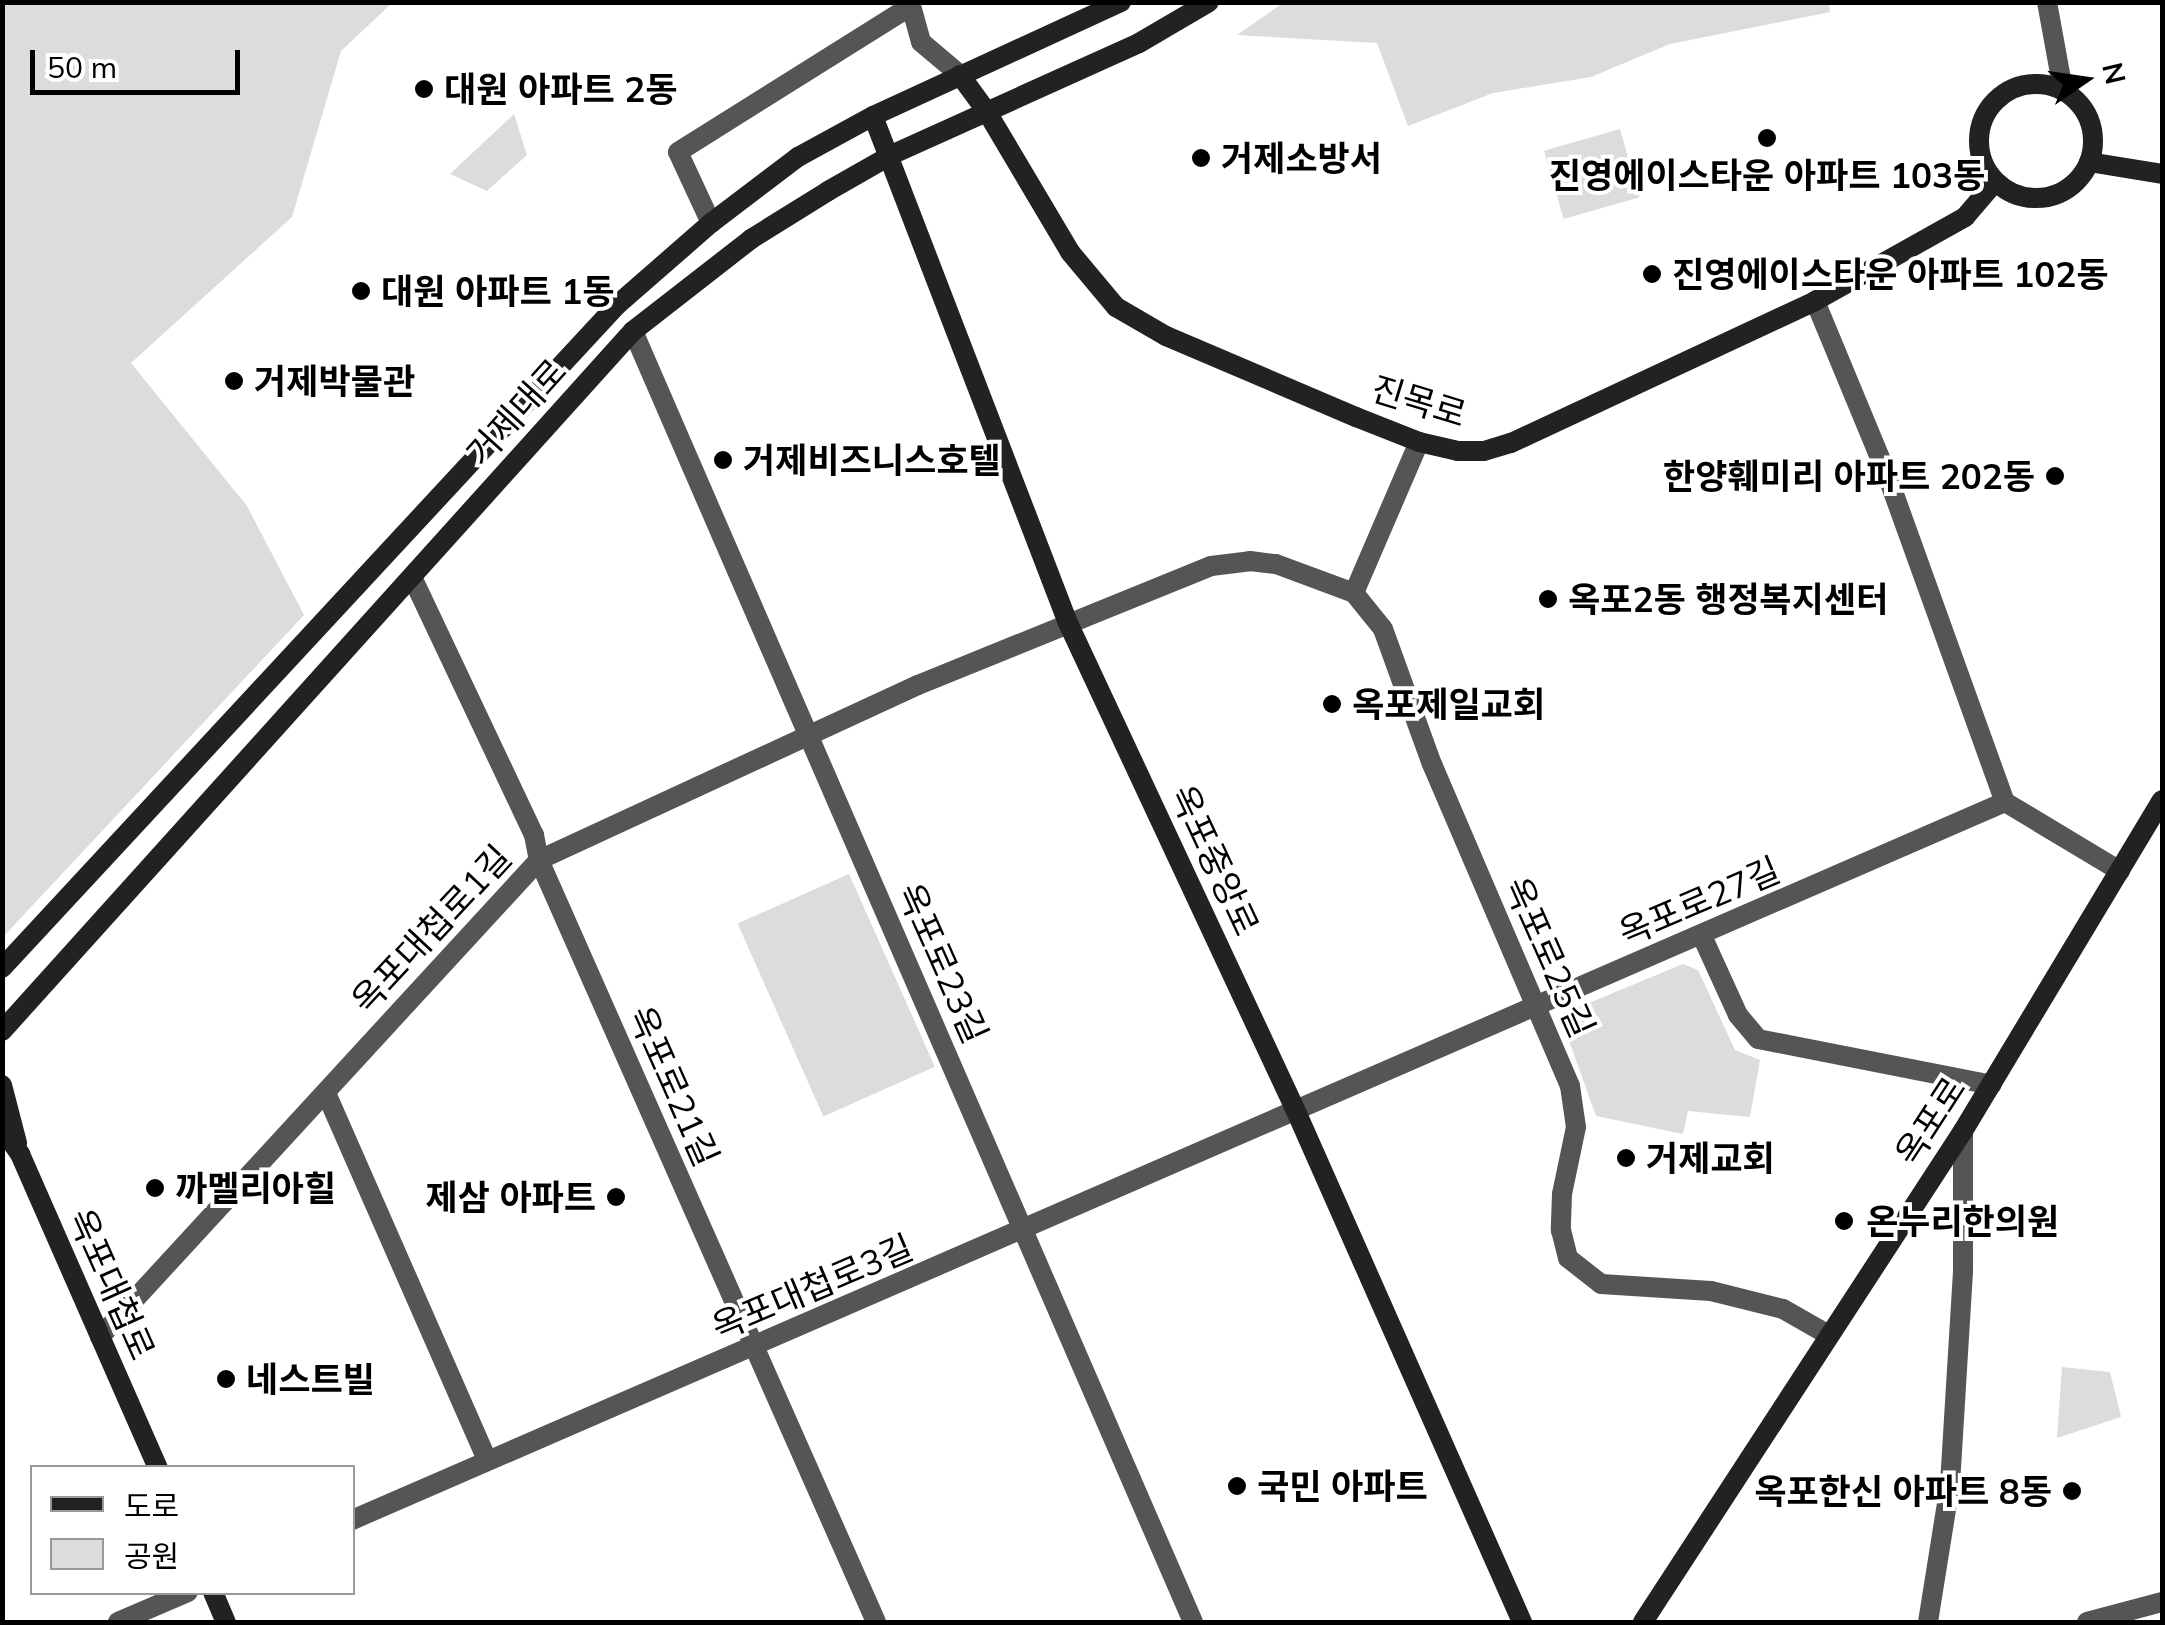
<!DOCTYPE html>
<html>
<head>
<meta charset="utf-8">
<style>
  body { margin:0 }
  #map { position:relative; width:2165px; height:1625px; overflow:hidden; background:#fff; font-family:Mulish,"Noto Sans KR",sans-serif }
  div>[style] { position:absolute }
  .green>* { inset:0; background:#dcdcdc; transform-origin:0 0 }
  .street>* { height:20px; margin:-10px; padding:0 10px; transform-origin:10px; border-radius:10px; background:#555 }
  .secondary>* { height:20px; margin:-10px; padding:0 10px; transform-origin:10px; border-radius:10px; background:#222 }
  .secondary>.ring { margin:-10px; padding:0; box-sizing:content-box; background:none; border:20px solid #222; border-radius:50% }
  .dots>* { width:28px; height:28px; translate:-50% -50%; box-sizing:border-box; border:5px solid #fff; border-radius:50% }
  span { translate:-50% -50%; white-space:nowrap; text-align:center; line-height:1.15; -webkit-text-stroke:8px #fff; paint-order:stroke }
  .poi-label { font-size:35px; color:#000; font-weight:700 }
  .left { translate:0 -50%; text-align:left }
  .right { translate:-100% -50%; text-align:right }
  .street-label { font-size:35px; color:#000 }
  .frame { position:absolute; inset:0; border:5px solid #000; pointer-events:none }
  .legend { position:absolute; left:30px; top:1465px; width:325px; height:130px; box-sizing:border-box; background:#fff; border:2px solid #999; margin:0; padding:12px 18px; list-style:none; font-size:30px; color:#000 }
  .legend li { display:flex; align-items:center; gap:20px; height:50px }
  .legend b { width:50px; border:2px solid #999 }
  .north { position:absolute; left:2035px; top:30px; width:100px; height:100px; -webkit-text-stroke:8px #fff; paint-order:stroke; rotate:77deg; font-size:28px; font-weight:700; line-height:40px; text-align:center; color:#000 }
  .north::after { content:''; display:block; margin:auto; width:35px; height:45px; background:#000; clip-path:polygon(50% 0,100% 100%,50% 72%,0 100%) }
  .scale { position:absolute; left:30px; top:50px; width:210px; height:45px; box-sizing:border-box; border:5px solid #000; border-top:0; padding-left:12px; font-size:30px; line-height:35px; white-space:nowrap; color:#000; -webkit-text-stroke:8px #fff; paint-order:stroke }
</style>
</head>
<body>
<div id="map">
  <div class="green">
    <div style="clip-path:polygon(3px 2px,392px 3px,341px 51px,292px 217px,131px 363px,247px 506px,304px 615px,3px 937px)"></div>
    <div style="clip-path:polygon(1283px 3px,1829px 2px,1830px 12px,1670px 44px,1591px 77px,1493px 93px,1408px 126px,1377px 43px,1237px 35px)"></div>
    <div style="clip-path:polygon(514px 114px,527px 155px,487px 191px,450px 174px)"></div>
    <div style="left:1620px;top:129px;width:71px;height:79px;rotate:74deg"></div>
    <div style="left:849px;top:874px;width:211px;height:122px;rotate:66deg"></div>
    <div style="clip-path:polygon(1683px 964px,1698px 970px,1735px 1050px,1760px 1060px,1750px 1117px,1688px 1111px,1683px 1134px,1596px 1116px,1566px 1032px,1572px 1010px)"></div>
    <div style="clip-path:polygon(2062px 1367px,2110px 1372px,2121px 1417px,2057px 1438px)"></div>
  </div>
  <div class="street">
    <div style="left:910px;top:2px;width:41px;rotate:74.6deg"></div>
    <div style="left:921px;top:42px;width:51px;rotate:40.2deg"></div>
    <div style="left:2047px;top:2px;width:89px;rotate:79.7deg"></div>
    <div style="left:711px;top:223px;width:78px;rotate:-114.9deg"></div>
    <div style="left:678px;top:152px;width:273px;rotate:-32.1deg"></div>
    <div style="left:1815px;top:301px;width:185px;rotate:67.5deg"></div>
    <div style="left:1886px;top:472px;width:351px;rotate:70.2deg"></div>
    <div style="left:633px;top:331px;width:1407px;rotate:66.55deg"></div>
    <div style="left:1419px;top:442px;width:164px;rotate:113.3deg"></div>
    <div style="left:1354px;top:593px;width:46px;rotate:51.1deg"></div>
    <div style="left:1383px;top:629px;width:144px;rotate:70.1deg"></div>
    <div style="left:1432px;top:764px;width:350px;rotate:66.8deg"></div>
    <div style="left:1570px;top:1086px;width:41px;rotate:81.7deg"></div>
    <div style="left:1576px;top:1127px;width:68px;rotate:101.8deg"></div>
    <div style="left:1562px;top:1194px;width:36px;rotate:92deg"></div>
    <div style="left:1561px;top:1230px;width:29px;rotate:76deg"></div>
    <div style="left:1568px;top:1258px;width:42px;rotate:38.2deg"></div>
    <div style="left:1601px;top:1284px;width:110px;rotate:3.6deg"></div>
    <div style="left:1711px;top:1291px;width:74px;rotate:14deg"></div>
    <div style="left:1783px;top:1309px;width:51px;rotate:29.6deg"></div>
    <div style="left:412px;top:577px;width:285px;rotate:64.7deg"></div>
    <div style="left:534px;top:835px;width:25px;rotate:79deg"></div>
    <div style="left:539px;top:860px;width:833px;rotate:66.14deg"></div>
    <div style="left:1702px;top:936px;width:87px;rotate:65.5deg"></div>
    <div style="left:1738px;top:1015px;width:31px;rotate:50deg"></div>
    <div style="left:1758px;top:1039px;width:238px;rotate:11.1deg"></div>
    <div style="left:326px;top:1093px;width:401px;rotate:66.3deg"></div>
    <div style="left:100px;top:1337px;width:648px;rotate:-47.38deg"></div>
    <div style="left:539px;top:860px;width:417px;rotate:-24.8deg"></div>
    <div style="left:918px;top:685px;width:316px;rotate:-22.1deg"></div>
    <div style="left:1211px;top:566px;width:39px;rotate:-7deg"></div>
    <div style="left:1250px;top:561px;width:26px;rotate:7deg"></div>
    <div style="left:1276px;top:564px;width:83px;rotate:20.4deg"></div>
    <div style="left:352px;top:1520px;width:1802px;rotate:-23.48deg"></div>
    <div style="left:2005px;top:802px;width:134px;rotate:31deg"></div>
    <div style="left:118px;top:1622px;width:76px;rotate:-23.2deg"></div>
    <div style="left:1928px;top:1622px;width:140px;rotate:-80.9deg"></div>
    <div style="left:1950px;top:1484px;width:215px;rotate:-86.5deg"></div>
    <div style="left:1963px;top:1269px;width:138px;rotate:-90deg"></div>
    <div style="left:2087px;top:1622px;width:78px;rotate:-14.9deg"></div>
  </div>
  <div class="secondary">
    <div style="left:960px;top:75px;width:46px;rotate:53.9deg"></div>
    <div style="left:987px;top:112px;width:163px;rotate:59.3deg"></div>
    <div style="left:1070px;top:252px;width:72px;rotate:50.1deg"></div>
    <div style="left:1116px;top:307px;width:58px;rotate:30.1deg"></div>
    <div style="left:1166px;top:336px;width:207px;rotate:23.1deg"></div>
    <div style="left:1356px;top:417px;width:68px;rotate:21.6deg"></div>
    <div style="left:1419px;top:442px;width:39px;rotate:13deg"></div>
    <div style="left:1457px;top:451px;width:27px"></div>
    <div style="left:1484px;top:451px;width:28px;rotate:-17deg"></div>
    <div style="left:1511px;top:443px;width:336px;rotate:-25deg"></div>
    <div style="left:1815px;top:301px;width:172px;rotate:-29.2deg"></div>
    <div style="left:1965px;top:217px;width:46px;rotate:-49.4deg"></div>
    <div class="ring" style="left:1979px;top:84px;width:94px;height:94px"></div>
    <div style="left:873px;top:116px;width:543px;rotate:68.96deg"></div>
    <div style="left:1068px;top:623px;width:536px;rotate:64.96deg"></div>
    <div style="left:1295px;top:1109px;width:561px;rotate:66.13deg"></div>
    <div style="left:2089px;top:162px;width:74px;rotate:9.3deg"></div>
    <div style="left:2px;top:968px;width:904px;rotate:-47.15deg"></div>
    <div style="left:617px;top:305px;width:125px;rotate:-41.1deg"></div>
    <div style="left:711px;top:223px;width:109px;rotate:-37.2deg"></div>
    <div style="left:798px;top:157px;width:85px;rotate:-28.7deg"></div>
    <div style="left:873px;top:116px;width:273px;rotate:-24.7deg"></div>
    <div style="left:2px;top:1031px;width:942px;rotate:-47.97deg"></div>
    <div style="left:633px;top:331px;width:150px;rotate:-37.9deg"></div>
    <div style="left:751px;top:239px;width:91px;rotate:-31.9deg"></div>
    <div style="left:828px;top:191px;width:73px;rotate:-29.7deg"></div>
    <div style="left:891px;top:155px;width:272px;rotate:-24.3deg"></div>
    <div style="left:1139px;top:43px;width:81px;rotate:-30.4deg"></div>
    <div style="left:2px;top:1085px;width:60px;rotate:75.5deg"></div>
    <div style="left:2px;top:1129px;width:31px;rotate:54deg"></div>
    <div style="left:20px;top:1154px;width:343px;rotate:66.3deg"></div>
    <div style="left:213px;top:1592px;width:33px;rotate:67deg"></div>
    <div style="left:1643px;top:1622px;width:586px;rotate:-56.91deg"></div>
    <div style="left:1963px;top:1131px;width:386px;rotate:-59deg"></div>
  </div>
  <div class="dots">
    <div style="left:424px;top:89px;background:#000"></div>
    <div style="left:1767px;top:138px;background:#000"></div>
    <div style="left:1201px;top:158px;background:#000"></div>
    <div style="left:1652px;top:274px;background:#000"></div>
    <div style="left:361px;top:291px;background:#000"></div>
    <div style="left:234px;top:381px;background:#000"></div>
    <div style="left:723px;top:460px;background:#000"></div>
    <div style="left:2055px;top:476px;background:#000"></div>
    <div style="left:1548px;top:599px;background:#000"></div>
    <div style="left:1332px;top:704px;background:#000"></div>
    <div style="left:1626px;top:1158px;background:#000"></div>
    <div style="left:155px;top:1188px;background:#000"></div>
    <div style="left:616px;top:1197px;background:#000"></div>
    <div style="left:1844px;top:1221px;background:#000"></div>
    <div style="left:226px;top:1379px;background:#000"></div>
    <div style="left:1237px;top:1486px;background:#000"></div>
    <div style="left:2072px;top:1491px;background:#000"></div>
  </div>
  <div class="poi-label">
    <span class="left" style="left:444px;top:89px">대원 아파트 2동</span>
    <span class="left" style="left:1221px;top:158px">거제소방서</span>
    <span style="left:1767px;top:175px">진영에이스타운 아파트 103동</span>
    <span class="left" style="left:1672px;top:274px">진영에이스타운 아파트 102동</span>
    <span class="left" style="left:381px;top:291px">대원 아파트 1동</span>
    <span class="left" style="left:254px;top:381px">거제박물관</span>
    <span class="left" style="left:743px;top:460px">거제비즈니스호텔</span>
    <span class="right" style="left:2035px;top:476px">한양훼미리 아파트 202동</span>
    <span class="left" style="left:1568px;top:599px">옥포2동 행정복지센터</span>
    <span class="left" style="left:1352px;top:704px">옥포제일교회</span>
    <span class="left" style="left:1646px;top:1158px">거제교회</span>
    <span class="left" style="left:175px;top:1188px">까멜리아힐</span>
    <span class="right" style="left:596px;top:1197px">제삼 아파트</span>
    <span class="left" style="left:1866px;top:1221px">온누리한의원</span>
    <span class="left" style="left:246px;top:1379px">네스트빌</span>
    <span class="left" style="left:1257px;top:1486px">국민 아파트</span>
    <span class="right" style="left:2052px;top:1491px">옥포한신 아파트 8동</span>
  </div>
  <div class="street-label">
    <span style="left:1419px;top:401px;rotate:17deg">진목로</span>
    <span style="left:516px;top:412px;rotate:-48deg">거제대로</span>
    <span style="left:1215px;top:860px;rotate:65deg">옥포중앙로</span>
    <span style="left:1699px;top:901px;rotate:-23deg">옥포로27길</span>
    <span style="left:431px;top:929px;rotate:-47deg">옥포대첩로1길</span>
    <span style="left:1550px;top:957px;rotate:66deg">옥포로25길</span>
    <span style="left:943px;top:963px;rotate:66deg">옥포로23길</span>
    <span style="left:674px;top:1086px;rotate:66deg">옥포로21길</span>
    <span style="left:1930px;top:1121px;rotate:-57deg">옥포로</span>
    <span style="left:112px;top:1284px;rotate:66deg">옥포대첩로</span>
    <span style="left:812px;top:1287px;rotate:-23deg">옥포대첩로3길</span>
  </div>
  <div class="frame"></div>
  <ul class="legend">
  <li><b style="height:12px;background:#222"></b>도로</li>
  <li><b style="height:28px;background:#dcdcdc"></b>공원</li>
  </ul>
  <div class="north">N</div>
  <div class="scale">50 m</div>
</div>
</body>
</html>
